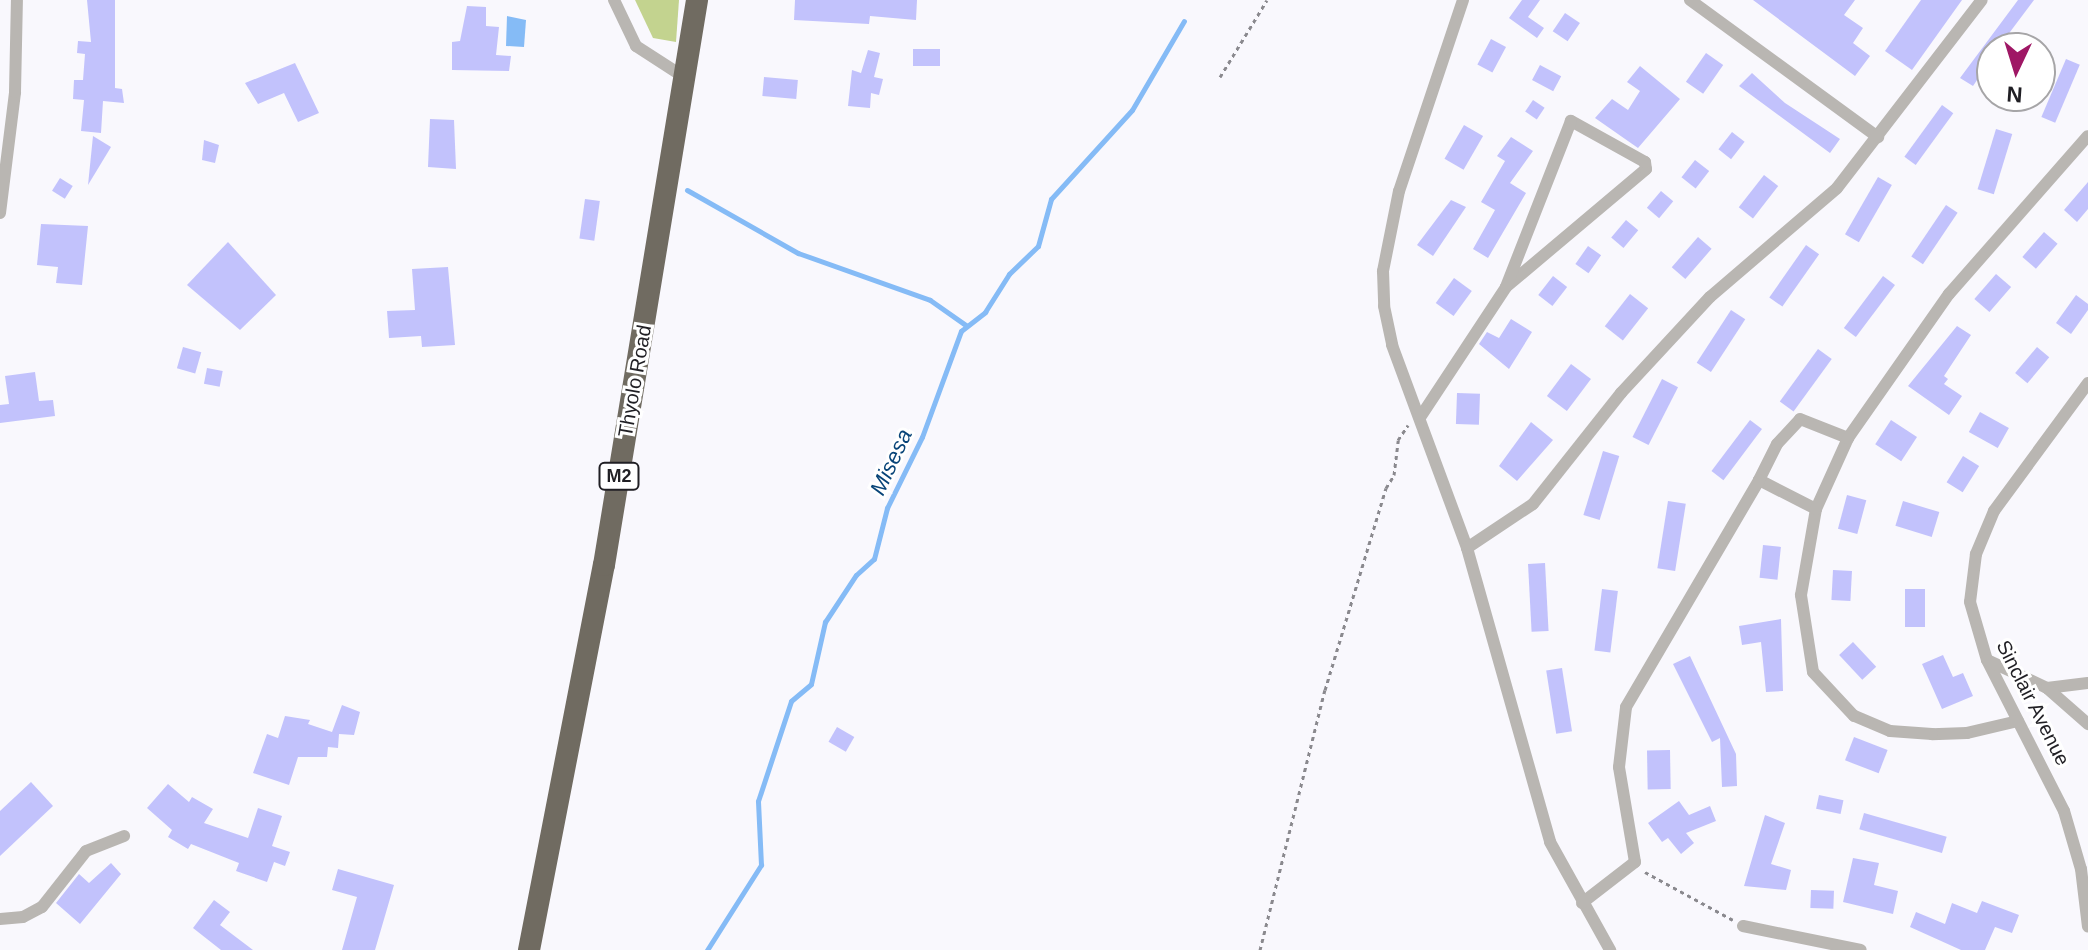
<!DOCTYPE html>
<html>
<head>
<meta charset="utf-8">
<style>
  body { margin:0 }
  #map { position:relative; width:2088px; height:950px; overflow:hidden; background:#f9f8fd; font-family:Arial,sans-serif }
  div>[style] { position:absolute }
  .green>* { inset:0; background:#c3d38f }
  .water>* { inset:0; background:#85bbf6 }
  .stream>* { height:5px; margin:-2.5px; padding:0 2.5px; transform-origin:2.5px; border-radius:2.5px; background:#85bbf6 }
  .building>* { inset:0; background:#c2c2fc; transform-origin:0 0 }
  .path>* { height:3px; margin-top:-1.5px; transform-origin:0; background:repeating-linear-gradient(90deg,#8a898e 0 4px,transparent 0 8px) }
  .street>* { height:12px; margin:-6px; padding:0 6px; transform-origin:6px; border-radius:6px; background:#b9b6b2 }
  .highway>* { height:22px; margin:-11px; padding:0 11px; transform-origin:11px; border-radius:11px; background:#706b61 }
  span { translate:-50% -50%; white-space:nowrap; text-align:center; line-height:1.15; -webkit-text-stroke:6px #fff; paint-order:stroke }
  .shield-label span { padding:2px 6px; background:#fff; border:2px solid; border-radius:6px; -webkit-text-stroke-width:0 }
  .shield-label { font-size:18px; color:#201f24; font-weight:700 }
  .street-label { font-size:20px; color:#201f24 }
  .water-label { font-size:22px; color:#084478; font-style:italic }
  .north { position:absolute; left:1976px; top:32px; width:80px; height:80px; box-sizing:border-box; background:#fff; border:2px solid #a6a5a7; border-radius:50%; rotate:184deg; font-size:22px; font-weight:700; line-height:32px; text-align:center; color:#201f24 }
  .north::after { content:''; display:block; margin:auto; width:28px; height:36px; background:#9f1765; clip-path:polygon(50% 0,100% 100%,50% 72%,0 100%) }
</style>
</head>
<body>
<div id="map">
  <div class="green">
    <div style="clip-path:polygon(635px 0,679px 0,676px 42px,653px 38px)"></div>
  </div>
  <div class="water">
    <div style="clip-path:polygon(507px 16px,526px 20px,524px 47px,506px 46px)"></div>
  </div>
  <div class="stream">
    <div style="left:687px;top:190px;width:128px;rotate:29.6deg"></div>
    <div style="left:798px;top:253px;width:140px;rotate:19.6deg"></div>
    <div style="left:930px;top:300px;width:45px;rotate:35.1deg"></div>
    <div style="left:707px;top:950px;width:101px;rotate:-57.6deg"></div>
    <div style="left:761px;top:865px;width:64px;rotate:-92.7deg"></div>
    <div style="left:758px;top:801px;width:105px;rotate:-71.7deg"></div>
    <div style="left:791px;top:701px;width:26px;rotate:-40deg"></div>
    <div style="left:811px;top:684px;width:64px;rotate:-77.3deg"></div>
    <div style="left:825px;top:622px;width:56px;rotate:-56.6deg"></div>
    <div style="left:856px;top:575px;width:24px;rotate:-42deg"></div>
    <div style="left:874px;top:559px;width:53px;rotate:-75.7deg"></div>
    <div style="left:887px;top:508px;width:79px;rotate:-63.8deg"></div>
    <div style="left:922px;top:437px;width:113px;rotate:-69.8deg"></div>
    <div style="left:961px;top:331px;width:31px;rotate:-38deg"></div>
    <div style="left:985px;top:312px;width:45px;rotate:-57.7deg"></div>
    <div style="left:1009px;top:274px;width:40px;rotate:-44deg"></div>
    <div style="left:1038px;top:246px;width:49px;rotate:-74.5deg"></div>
    <div style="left:1051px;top:199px;width:120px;rotate:-47.7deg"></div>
    <div style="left:1132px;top:110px;width:103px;rotate:-59.7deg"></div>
  </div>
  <div class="building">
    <div style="clip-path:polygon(87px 0,115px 0,115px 88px,122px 89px,124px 103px,103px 101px,101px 133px,81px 131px,84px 100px,73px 99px,74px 80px,83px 80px,85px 54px,77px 53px,78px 41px,91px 42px)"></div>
    <div style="clip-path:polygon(795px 0,917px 0,916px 20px,870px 16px,869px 24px,794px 20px)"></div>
    <div style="clip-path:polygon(1522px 0,1540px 0,1528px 17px,1544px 28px,1537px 38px,1509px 18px)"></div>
    <div style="clip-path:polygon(1753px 0,1855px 0,1844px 15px,1863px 28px,1853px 43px,1870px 56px,1855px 76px)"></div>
    <div style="clip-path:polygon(1921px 0,1962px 0,1912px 70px,1885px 51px)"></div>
    <div style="clip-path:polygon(2018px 0,2034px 0,1998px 48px,1992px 48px,1992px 58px,1973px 86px,1960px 78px)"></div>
    <div style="clip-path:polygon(467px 6px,486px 7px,486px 26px,499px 27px,496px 55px,511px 56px,509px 71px,452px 70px,452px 42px,460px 41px)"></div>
    <div style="left:1565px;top:13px;width:18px;height:22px;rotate:34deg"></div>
    <div style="left:1491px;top:39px;width:17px;height:29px;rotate:28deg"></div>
    <div style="left:913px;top:49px;width:27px;height:17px"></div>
    <div style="clip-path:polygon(868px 50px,880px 53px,874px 77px,883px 79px,879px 95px,871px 93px,870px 108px,848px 106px,852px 70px,861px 73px)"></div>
    <div style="left:1706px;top:53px;width:21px;height:35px;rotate:35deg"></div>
    <div style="left:2066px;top:59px;width:15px;height:63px;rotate:23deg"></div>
    <div style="clip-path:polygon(295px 63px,319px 113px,298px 122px,284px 93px,258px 104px,245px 83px)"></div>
    <div style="left:1540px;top:65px;width:24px;height:17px;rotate:28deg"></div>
    <div style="clip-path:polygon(1640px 66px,1680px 99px,1638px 148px,1595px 118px,1612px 99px,1628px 110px,1640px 91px,1627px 82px)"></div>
    <div style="clip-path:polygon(1752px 73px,1785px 103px,1840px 139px,1830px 153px,1739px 86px)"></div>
    <div style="left:764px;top:77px;width:34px;height:19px;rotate:5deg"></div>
    <div style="left:1533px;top:100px;width:14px;height:14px;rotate:34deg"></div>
    <div style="left:1942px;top:105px;width:14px;height:64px;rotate:36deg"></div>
    <div style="clip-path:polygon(430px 119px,454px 120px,456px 169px,428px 167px)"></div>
    <div style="left:1464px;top:125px;width:22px;height:39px;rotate:30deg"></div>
    <div style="left:1996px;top:129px;width:17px;height:63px;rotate:17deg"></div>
    <div style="left:1732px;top:132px;width:16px;height:22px;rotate:38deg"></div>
    <div style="clip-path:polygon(93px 136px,111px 147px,88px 185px)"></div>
    <div style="clip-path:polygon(1511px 137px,1533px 151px,1510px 183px,1526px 193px,1488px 258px,1473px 249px,1495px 210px,1481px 202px,1505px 161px,1497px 156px)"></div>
    <div style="clip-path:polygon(204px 140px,219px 145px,215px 163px,202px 160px)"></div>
    <div style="left:1695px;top:160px;width:18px;height:22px;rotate:38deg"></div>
    <div style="left:1764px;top:175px;width:18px;height:41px;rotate:38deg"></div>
    <div style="left:1878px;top:177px;width:16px;height:66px;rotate:30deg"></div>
    <div style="left:60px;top:178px;width:15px;height:15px;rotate:32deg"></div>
    <div style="clip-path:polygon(2088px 182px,2088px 209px,2077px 222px,2064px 210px)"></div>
    <div style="left:1661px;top:191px;width:16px;height:22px;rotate:40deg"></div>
    <div style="left:585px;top:199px;width:15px;height:40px;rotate:8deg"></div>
    <div style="clip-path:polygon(1451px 200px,1466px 207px,1433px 256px,1417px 245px)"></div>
    <div style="left:1946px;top:205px;width:14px;height:62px;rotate:34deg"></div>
    <div style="left:1626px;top:220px;width:16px;height:23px;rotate:40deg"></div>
    <div style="clip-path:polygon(41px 224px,88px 226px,82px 285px,56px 283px,58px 267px,37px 265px)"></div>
    <div style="left:2044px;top:232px;width:18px;height:33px;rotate:41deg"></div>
    <div style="left:1698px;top:237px;width:18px;height:40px;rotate:41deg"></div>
    <div style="clip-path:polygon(228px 242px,276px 295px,240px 330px,187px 285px)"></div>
    <div style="left:1806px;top:245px;width:16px;height:64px;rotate:35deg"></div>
    <div style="left:1588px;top:246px;width:16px;height:22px;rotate:35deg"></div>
    <div style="clip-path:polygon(448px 267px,455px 345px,422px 347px,421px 336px,389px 338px,387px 311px,415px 310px,412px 269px)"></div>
    <div style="left:1996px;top:274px;width:20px;height:33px;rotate:41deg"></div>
    <div style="left:1553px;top:276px;width:18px;height:24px;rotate:38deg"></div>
    <div style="left:1883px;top:276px;width:15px;height:65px;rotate:37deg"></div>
    <div style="left:1454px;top:278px;width:22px;height:31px;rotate:36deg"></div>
    <div style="left:1630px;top:294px;width:23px;height:41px;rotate:38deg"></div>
    <div style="clip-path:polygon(2076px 295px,2088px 304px,2088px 310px,2071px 334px,2056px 323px)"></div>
    <div style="left:1731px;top:310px;width:17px;height:63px;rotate:33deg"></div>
    <div style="clip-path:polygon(1511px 319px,1532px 332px,1509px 369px,1479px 344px,1487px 332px,1499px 338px)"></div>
    <div style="clip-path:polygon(1957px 326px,1971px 335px,1944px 376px,1948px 379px,1944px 384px,1962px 396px,1949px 415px,1908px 386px)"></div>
    <div style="left:183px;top:347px;width:19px;height:22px;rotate:16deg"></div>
    <div style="left:2037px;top:347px;width:16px;height:34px;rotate:40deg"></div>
    <div style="left:1818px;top:349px;width:17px;height:65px;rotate:36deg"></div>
    <div style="left:1571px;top:364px;width:25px;height:40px;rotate:37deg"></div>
    <div style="left:207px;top:368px;width:16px;height:16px;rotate:11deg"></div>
    <div style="clip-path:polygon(35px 372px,39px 401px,53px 400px,55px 416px,0 423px,0 405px,9px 404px,5px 376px)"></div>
    <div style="left:1662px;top:379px;width:18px;height:65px;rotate:27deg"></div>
    <div style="left:1457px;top:393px;width:23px;height:31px;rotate:2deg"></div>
    <div style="left:1980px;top:412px;width:33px;height:23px;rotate:29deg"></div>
    <div style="left:1750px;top:420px;width:15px;height:64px;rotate:37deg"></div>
    <div style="left:1891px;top:420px;width:31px;height:29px;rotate:33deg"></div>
    <div style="clip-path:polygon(1531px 422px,1553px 440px,1517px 481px,1499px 466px)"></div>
    <div style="left:1603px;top:451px;width:17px;height:67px;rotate:17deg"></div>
    <div style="left:1963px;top:456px;width:19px;height:31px;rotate:32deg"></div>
    <div style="left:1847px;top:495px;width:20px;height:35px;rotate:15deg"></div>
    <div style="left:1668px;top:501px;width:18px;height:68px;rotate:9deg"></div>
    <div style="left:1903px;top:501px;width:38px;height:26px;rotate:17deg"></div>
    <div style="left:1763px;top:545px;width:18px;height:33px;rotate:6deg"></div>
    <div style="left:1545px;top:563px;width:68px;height:17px;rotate:87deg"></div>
    <div style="left:1833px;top:570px;width:19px;height:30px;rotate:3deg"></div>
    <div style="left:1602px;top:589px;width:16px;height:62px;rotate:7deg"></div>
    <div style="left:1905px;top:589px;width:20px;height:38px"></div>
    <div style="clip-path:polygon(1781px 619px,1783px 691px,1766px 692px,1761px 642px,1742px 645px,1739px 626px)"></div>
    <div style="left:1853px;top:642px;width:34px;height:19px;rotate:47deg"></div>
    <div style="clip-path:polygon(1943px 655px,1953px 677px,1963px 673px,1973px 696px,1942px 709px,1922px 664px)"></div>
    <div style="clip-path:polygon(1690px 656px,1736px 754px,1737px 786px,1722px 787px,1720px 738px,1712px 742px,1673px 664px)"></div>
    <div style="left:1562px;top:668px;width:64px;height:16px;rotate:81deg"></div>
    <div style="clip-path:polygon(342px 705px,360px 712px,354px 735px,339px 734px,338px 748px,328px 747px,327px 757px,298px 757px,289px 785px,253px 773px,267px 734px,278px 738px,285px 716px,310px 720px,308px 724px,332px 732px)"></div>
    <div style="left:837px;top:727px;width:20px;height:17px;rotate:30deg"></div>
    <div style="left:1854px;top:737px;width:36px;height:25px;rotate:21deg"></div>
    <div style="left:1670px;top:750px;width:39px;height:23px;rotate:89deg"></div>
    <div style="clip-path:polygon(31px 782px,53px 806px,0 856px,0 811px)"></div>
    <div style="clip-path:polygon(168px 784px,189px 802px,192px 797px,213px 809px,204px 823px,248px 838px,258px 808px,282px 816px,272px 846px,290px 852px,285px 866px,274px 862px,267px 882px,236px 871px,239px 863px,191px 844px,188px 849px,168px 837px,172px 830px,147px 808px)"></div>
    <div style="left:1819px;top:795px;width:25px;height:14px;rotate:12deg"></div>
    <div style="clip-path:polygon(1679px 801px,1689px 815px,1710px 806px,1716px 821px,1686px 833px,1694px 843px,1681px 854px,1668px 838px,1662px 842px,1648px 823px)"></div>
    <div style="left:1864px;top:813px;width:86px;height:17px;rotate:16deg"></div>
    <div style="clip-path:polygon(1765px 815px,1785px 823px,1771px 864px,1791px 870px,1786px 890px,1744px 886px)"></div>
    <div style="clip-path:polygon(1853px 858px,1879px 863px,1874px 885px,1898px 891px,1893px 914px,1843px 902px)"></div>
    <div style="clip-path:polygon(111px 863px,121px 874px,80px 924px,56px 903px,79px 874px,89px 883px)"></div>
    <div style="clip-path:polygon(338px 869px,394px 885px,375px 950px,342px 950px,357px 897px,332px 890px)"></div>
    <div style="left:1811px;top:890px;width:23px;height:18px;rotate:2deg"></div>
    <div style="clip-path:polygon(214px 900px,230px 912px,220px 925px,253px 950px,221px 950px,193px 928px)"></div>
    <div style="clip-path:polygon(1982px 901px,2019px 915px,2012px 933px,1995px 927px,1985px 950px,1961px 950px,1910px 927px,1916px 912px,1945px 924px,1952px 903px,1977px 913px)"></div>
  </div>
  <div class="path">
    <div style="left:1220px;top:77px;width:90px;rotate:-58.6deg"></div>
    <div style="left:1645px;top:872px;width:100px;rotate:28.6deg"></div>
    <div style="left:1260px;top:950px;width:268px;rotate:-76deg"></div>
    <div style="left:1325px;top:690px;width:211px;rotate:-73.2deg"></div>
    <div style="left:1386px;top:488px;width:15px;rotate:-58deg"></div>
    <div style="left:1394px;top:475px;width:35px;rotate:-83deg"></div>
    <div style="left:1398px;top:440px;width:18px;rotate:-56deg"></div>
  </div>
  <div class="street">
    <div style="left:614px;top:0;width:51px;rotate:64.4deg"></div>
    <div style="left:636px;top:46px;width:61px;rotate:32.9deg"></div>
    <div style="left:1463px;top:0;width:201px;rotate:108.5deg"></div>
    <div style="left:1399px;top:191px;width:82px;rotate:101.3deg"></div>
    <div style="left:1383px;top:271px;width:35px;rotate:88deg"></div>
    <div style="left:1384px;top:306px;width:40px;rotate:78deg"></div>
    <div style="left:1392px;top:345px;width:216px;rotate:69.7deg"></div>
    <div style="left:1467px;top:548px;width:305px;rotate:74.2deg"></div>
    <div style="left:1550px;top:842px;width:124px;rotate:60.9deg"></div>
    <div style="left:1690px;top:0;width:233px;rotate:36.1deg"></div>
    <div style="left:0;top:213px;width:122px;rotate:-82.9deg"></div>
    <div style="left:15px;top:92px;width:92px;rotate:-88.8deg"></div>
    <div style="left:2088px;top:383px;width:159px;rotate:126.3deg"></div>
    <div style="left:1994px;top:511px;width:47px;rotate:112.7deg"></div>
    <div style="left:1976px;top:554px;width:48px;rotate:97.1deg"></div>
    <div style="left:1970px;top:602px;width:60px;rotate:73.7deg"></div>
    <div style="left:1987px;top:660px;width:169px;rotate:63deg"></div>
    <div style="left:2064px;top:811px;width:60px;rotate:73.7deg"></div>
    <div style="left:2081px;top:869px;width:58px;rotate:83.1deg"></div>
    <div style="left:1421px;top:416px;width:154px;rotate:-56.6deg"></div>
    <div style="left:1506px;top:287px;width:183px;rotate:-40.1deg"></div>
    <div style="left:1646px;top:169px;width:7px;rotate:-98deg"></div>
    <div style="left:1645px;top:162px;width:85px;rotate:-151deg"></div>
    <div style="left:1571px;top:121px;width:178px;rotate:111.4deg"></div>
    <div style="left:1816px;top:509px;width:64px;rotate:-153deg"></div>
    <div style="left:1759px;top:480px;width:40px;rotate:-63.4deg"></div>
    <div style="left:1777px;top:444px;width:34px;rotate:-47deg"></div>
    <div style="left:1800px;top:419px;width:52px;rotate:21.6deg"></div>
    <div style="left:1467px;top:548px;width:79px;rotate:-33.7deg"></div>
    <div style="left:1533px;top:504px;width:142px;rotate:-51.6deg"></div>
    <div style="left:1621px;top:393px;width:131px;rotate:-47.2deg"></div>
    <div style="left:1710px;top:297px;width:167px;rotate:-40.6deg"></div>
    <div style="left:1837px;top:188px;width:237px;rotate:-52.4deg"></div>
    <div style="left:1987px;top:660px;width:66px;rotate:25deg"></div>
    <div style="left:2047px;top:688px;width:41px;rotate:-7deg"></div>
    <div style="left:2047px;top:688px;width:55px;rotate:41.3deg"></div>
    <div style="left:2018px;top:721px;width:52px;rotate:166.8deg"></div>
    <div style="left:1967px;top:733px;width:35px;rotate:178deg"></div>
    <div style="left:1932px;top:734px;width:42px;rotate:-175.9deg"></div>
    <div style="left:1890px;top:731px;width:39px;rotate:-157deg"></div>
    <div style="left:1854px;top:716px;width:60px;rotate:-133deg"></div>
    <div style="left:1813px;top:672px;width:78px;rotate:-98.9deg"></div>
    <div style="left:1801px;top:595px;width:87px;rotate:-80.1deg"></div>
    <div style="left:1816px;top:509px;width:78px;rotate:-65.7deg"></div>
    <div style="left:1848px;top:438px;width:176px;rotate:-55deg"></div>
    <div style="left:1949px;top:294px;width:210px;rotate:-48.7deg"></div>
    <div style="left:1582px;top:903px;width:67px;rotate:-37.7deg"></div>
    <div style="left:1635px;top:862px;width:96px;rotate:-99.6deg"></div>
    <div style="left:1619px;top:767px;width:60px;rotate:-83.3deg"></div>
    <div style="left:1626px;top:707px;width:263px;rotate:-59.6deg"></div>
    <div style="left:0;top:919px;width:23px;rotate:-5deg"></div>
    <div style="left:23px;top:917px;width:21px;rotate:-28deg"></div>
    <div style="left:42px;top:907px;width:71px;rotate:-51.8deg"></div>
    <div style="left:86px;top:851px;width:41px;rotate:-21.5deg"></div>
    <div style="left:1743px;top:926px;width:120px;rotate:11.5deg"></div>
  </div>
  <div class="highway">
    <div style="left:529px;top:950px;width:392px;rotate:-79deg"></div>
    <div style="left:604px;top:565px;width:573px;rotate:-80.65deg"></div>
  </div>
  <div class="shield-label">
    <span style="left:619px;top:476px">M2</span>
  </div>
  <div class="street-label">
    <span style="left:635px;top:381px;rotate:-80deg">Thyolo Road</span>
    <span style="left:2033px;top:703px;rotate:63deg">Sinclair Avenue</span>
  </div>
  <div class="water-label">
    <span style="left:891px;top:462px;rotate:-65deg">Misesa</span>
  </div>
  <div class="north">N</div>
</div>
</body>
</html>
